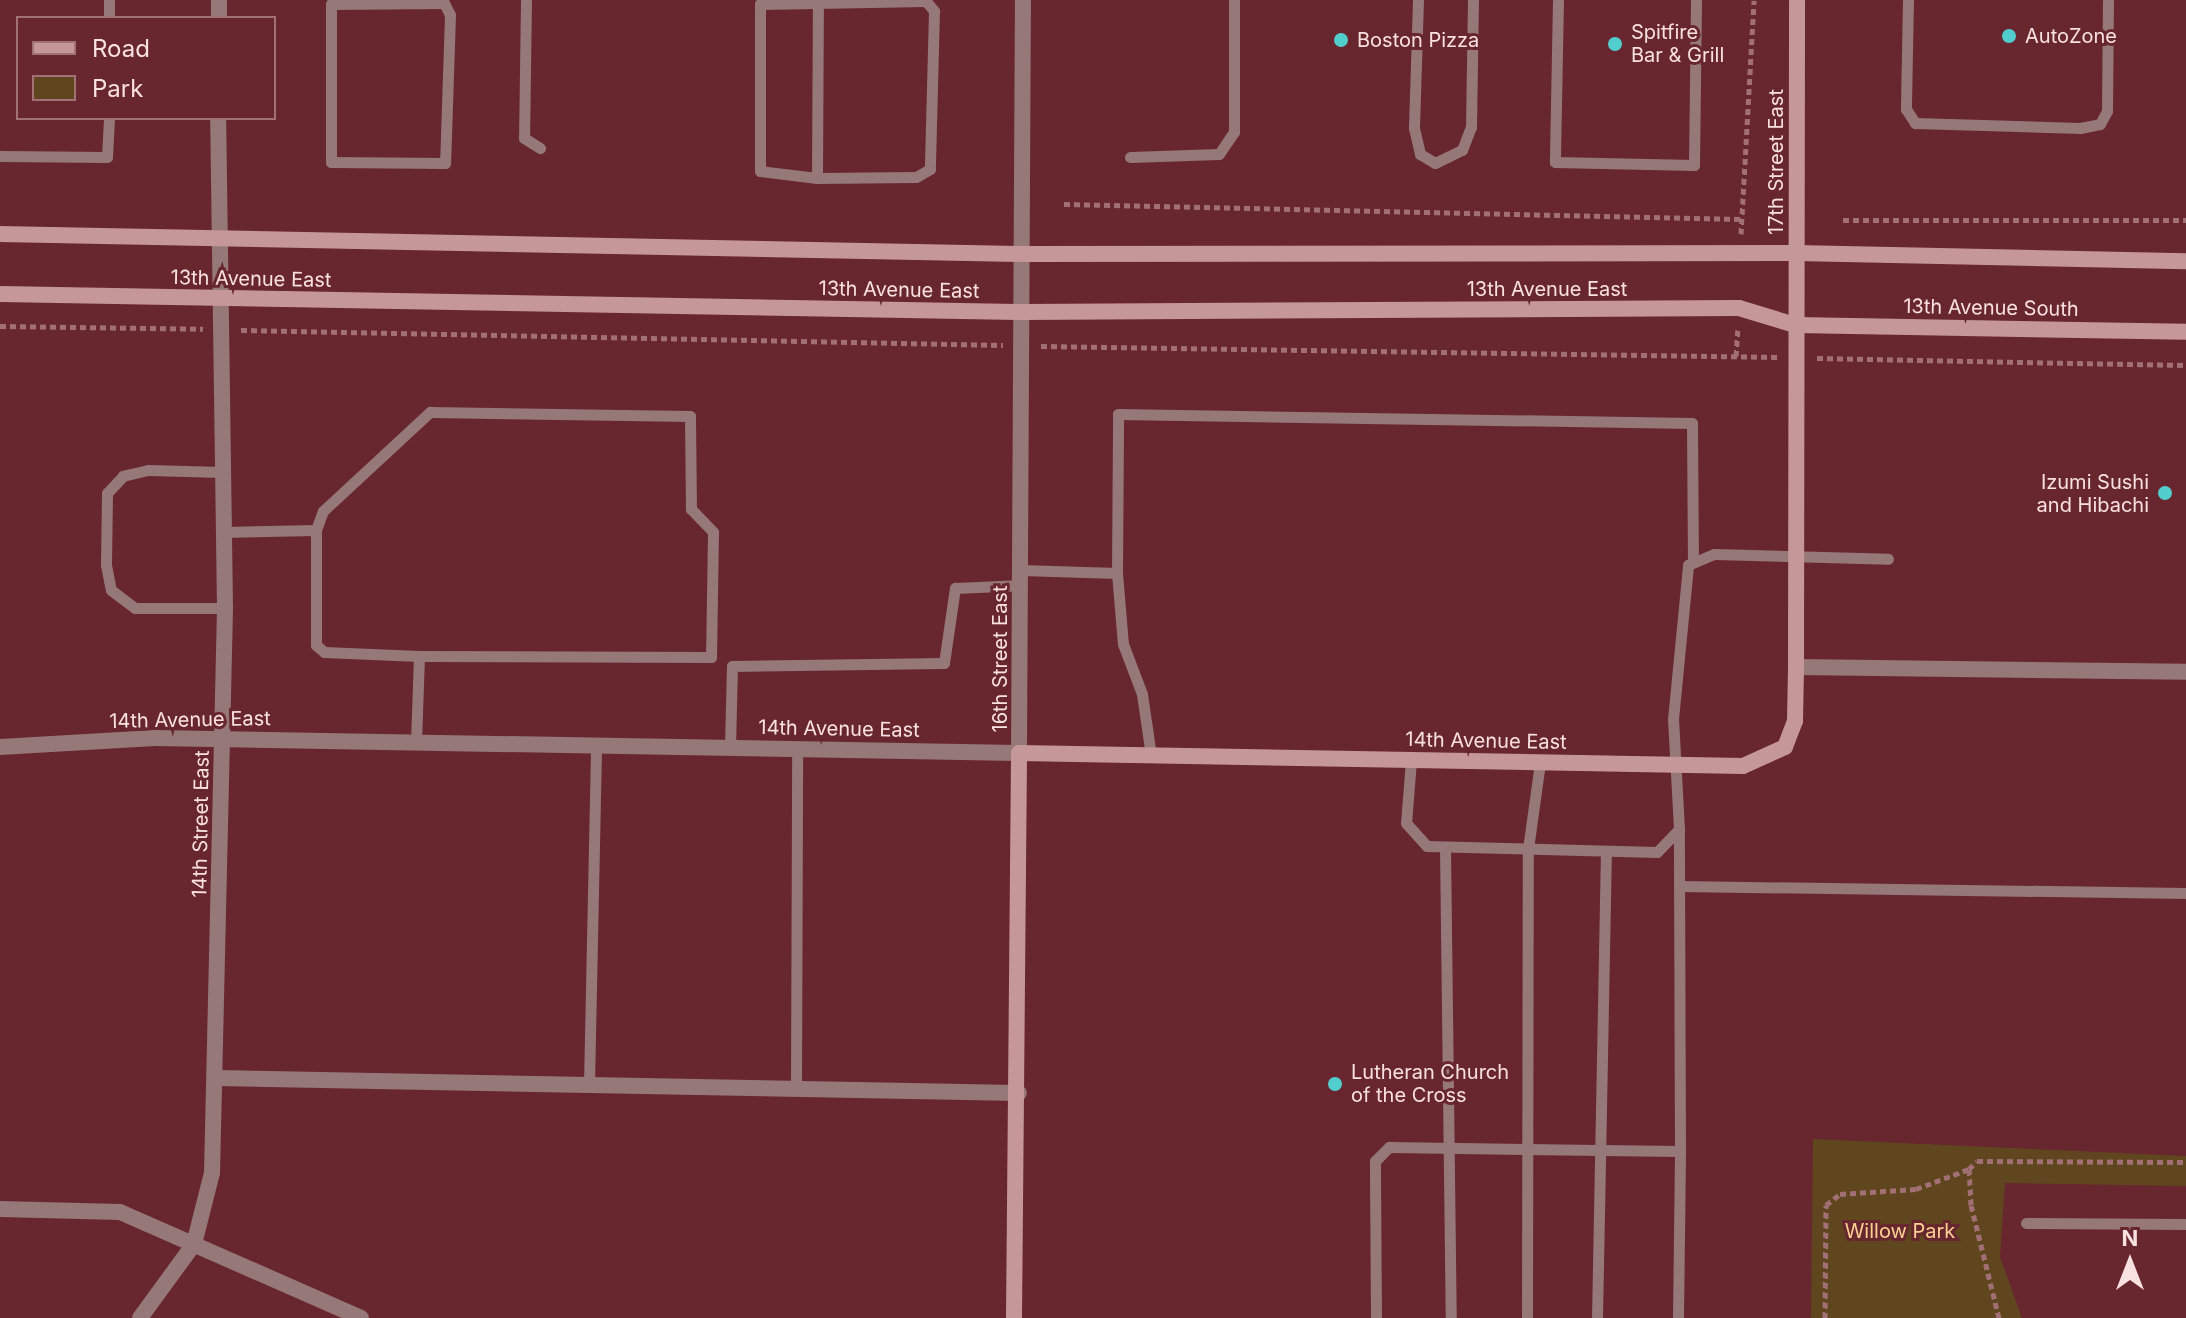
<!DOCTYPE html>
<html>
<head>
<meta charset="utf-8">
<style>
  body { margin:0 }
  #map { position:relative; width:2186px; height:1318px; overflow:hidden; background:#68262e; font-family:Inter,sans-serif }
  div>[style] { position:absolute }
  .green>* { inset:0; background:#5f461f }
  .path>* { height:5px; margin-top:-2.5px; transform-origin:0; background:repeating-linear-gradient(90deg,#a16f74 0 6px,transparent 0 10px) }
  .lane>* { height:11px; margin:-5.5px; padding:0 5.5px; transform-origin:5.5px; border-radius:5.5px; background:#967879 }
  .street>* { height:16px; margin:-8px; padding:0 8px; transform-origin:8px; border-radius:8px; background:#967879 }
  .secondary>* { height:16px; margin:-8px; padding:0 8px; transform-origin:8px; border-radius:8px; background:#c69799 }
  .dots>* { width:22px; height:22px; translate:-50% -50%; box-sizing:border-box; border:4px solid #68262e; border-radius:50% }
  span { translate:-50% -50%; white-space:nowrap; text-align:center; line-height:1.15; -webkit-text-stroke:6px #68262e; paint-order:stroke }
  .poi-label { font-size:20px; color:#fae1e1 }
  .left { translate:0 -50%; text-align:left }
  .right { translate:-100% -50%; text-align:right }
  .street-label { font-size:20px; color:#fae1e1 }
  .park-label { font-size:20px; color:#fad093 }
  .legend { position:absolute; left:16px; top:16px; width:260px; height:104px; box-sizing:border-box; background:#68262e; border:2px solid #a27176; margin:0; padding:10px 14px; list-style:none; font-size:24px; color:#fae1e1 }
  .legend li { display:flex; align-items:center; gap:16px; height:40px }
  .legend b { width:40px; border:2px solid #a27176 }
  .north { position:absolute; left:2090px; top:1222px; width:80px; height:80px; -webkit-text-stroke:6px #68262e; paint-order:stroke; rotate:0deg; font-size:22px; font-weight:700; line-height:32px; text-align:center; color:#fae1e1 }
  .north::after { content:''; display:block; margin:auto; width:28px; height:36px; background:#fae1e1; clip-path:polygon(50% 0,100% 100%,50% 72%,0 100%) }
</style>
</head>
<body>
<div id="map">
  <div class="green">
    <div style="clip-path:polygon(1813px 1139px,2186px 1156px,2186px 1186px,2005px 1183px,2000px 1257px,2022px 1318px,1811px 1318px)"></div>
  </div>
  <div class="path">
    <div style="left:1064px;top:204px;width:677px;rotate:1.27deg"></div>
    <div style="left:1843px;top:220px;width:343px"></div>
    <div style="left:1741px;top:234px;width:234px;rotate:-86.8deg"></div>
    <div style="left:0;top:326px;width:203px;rotate:0.8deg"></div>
    <div style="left:241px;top:330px;width:762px;rotate:1.13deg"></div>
    <div style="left:1041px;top:346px;width:738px;rotate:0.85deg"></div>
    <div style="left:1736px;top:356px;width:28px;rotate:-86deg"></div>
    <div style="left:1817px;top:358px;width:369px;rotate:1.1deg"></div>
    <div style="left:1825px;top:1318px;width:113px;rotate:-89.5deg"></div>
    <div style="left:1826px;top:1205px;width:18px;rotate:-38deg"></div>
    <div style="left:1840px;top:1194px;width:76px;rotate:-3.8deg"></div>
    <div style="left:1916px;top:1189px;width:57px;rotate:-20.7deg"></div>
    <div style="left:1999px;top:1318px;width:116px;rotate:-103.9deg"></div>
    <div style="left:1971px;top:1205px;width:36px;rotate:-93deg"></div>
    <div style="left:1969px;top:1169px;width:11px;rotate:-45deg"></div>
    <div style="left:1977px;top:1161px;width:209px;rotate:0.3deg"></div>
  </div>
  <div class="lane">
    <div style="left:109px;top:0;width:18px;rotate:90deg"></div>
    <div style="left:442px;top:0;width:4px;rotate:56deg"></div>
    <div style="left:444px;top:3px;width:13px;rotate:63deg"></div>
    <div style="left:450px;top:15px;width:148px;rotate:91.9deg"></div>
    <div style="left:445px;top:163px;width:114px;rotate:-179.5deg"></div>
    <div style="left:331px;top:162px;width:158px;rotate:-90deg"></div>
    <div style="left:331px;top:4px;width:113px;rotate:-0.5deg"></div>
    <div style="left:526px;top:0;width:138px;rotate:90.8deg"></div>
    <div style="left:524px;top:138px;width:19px;rotate:32deg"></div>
    <div style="left:1418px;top:0;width:128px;rotate:91.8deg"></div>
    <div style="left:1414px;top:128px;width:27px;rotate:77deg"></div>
    <div style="left:1420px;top:154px;width:17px;rotate:31deg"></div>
    <div style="left:1435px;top:163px;width:30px;rotate:-26deg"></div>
    <div style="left:1462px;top:150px;width:25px;rotate:-69deg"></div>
    <div style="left:1471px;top:127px;width:127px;rotate:-89.1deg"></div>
    <div style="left:1558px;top:0;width:162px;rotate:91.1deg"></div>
    <div style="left:1555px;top:162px;width:139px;rotate:1.2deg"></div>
    <div style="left:1694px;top:165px;width:165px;rotate:-89.3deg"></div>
    <div style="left:1908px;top:0;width:109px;rotate:91.1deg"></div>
    <div style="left:1906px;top:109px;width:17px;rotate:57deg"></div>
    <div style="left:1915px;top:123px;width:165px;rotate:1.7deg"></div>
    <div style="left:2080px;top:128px;width:20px;rotate:-11deg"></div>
    <div style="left:2100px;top:124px;width:15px;rotate:-62deg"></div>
    <div style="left:2107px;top:111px;width:111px;rotate:-89.5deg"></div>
    <div style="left:926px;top:1px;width:13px;rotate:51deg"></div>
    <div style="left:934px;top:11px;width:158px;rotate:91.5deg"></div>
    <div style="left:930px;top:169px;width:16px;rotate:150deg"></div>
    <div style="left:916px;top:177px;width:99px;rotate:179.4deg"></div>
    <div style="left:817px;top:178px;width:57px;rotate:-173deg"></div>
    <div style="left:760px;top:171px;width:167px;rotate:-90deg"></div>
    <div style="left:760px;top:4px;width:166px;rotate:-1deg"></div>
    <div style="left:0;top:156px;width:107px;rotate:0.5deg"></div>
    <div style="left:107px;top:157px;width:39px;rotate:-87deg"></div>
    <div style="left:1130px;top:157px;width:89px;rotate:-1.9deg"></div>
    <div style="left:1219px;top:154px;width:27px;rotate:-56deg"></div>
    <div style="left:1234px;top:132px;width:132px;rotate:-90deg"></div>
    <div style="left:817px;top:178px;width:178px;rotate:-89.7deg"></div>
    <div style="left:222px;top:472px;width:74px;rotate:-178.5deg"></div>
    <div style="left:148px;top:470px;width:26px;rotate:167deg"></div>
    <div style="left:123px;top:476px;width:23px;rotate:133deg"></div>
    <div style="left:107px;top:493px;width:72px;rotate:90.8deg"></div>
    <div style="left:106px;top:565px;width:25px;rotate:79deg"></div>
    <div style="left:111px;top:590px;width:30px;rotate:37deg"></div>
    <div style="left:135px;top:608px;width:90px"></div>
    <div style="left:316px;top:530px;width:20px;rotate:-70deg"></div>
    <div style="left:323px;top:511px;width:146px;rotate:-42.8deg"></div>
    <div style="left:430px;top:412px;width:260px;rotate:0.9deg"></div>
    <div style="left:690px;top:416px;width:93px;rotate:89.4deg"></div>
    <div style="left:691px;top:509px;width:32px;rotate:46deg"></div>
    <div style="left:713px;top:532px;width:125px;rotate:90.9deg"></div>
    <div style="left:711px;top:657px;width:292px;rotate:-179.8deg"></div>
    <div style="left:221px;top:532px;width:95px;rotate:-1.2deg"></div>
    <div style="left:316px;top:530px;width:115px;rotate:90deg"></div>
    <div style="left:316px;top:645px;width:11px;rotate:41deg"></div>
    <div style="left:324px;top:652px;width:95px;rotate:2.4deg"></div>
    <div style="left:419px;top:656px;width:85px;rotate:92deg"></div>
    <div style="left:1021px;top:570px;width:96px;rotate:1.8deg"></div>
    <div style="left:1117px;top:573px;width:71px;rotate:85.2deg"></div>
    <div style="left:1123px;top:644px;width:53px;rotate:69.2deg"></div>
    <div style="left:1142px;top:694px;width:63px;rotate:81.7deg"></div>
    <div style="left:1117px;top:573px;width:159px;rotate:-89.6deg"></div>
    <div style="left:1118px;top:414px;width:574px;rotate:0.9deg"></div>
    <div style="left:1692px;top:423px;width:138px;rotate:89.6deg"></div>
    <div style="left:730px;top:747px;width:81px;rotate:-88.6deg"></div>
    <div style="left:732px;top:666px;width:212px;rotate:-0.8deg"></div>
    <div style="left:944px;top:663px;width:76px;rotate:-81.7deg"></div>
    <div style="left:955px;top:588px;width:66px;rotate:-2.6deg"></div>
    <div style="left:1411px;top:760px;width:63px;rotate:94.5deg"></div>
    <div style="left:1406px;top:823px;width:31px;rotate:48deg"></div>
    <div style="left:1427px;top:846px;width:230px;rotate:1.5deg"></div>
    <div style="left:1657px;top:852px;width:32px;rotate:-46deg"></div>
    <div style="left:1679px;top:829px;width:110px;rotate:-93.1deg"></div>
    <div style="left:1673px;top:719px;width:155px;rotate:-84.4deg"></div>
    <div style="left:1688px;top:565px;width:28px;rotate:-23deg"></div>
    <div style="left:1714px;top:554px;width:174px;rotate:1.6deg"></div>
    <div style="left:1445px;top:847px;width:471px;rotate:89.3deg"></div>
    <div style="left:1679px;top:886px;width:507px;rotate:0.79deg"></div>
    <div style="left:589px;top:1084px;width:340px;rotate:-88.8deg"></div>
    <div style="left:796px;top:1086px;width:338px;rotate:-89.8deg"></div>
    <div style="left:2026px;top:1223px;width:160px;rotate:0.4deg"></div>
    <div style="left:1376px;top:1318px;width:157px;rotate:-90.4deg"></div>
    <div style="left:1375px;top:1161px;width:20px;rotate:-45deg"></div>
    <div style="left:1389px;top:1147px;width:291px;rotate:0.8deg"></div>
    <div style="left:1680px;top:1151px;width:322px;rotate:-90.2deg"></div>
    <div style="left:1527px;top:1318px;width:469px;rotate:-89.9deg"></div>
    <div style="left:1528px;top:849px;width:88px;rotate:-82.1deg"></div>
    <div style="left:1597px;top:1318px;width:467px;rotate:-88.9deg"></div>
    <div style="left:1678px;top:1318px;width:167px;rotate:-89.3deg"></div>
  </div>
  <div class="street">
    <div style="left:219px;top:18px;width:18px;rotate:-90deg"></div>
    <div style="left:1796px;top:667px;width:390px;rotate:0.7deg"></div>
    <div style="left:0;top:747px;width:155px;rotate:-3.3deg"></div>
    <div style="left:155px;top:738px;width:864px;rotate:0.99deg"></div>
    <div style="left:1019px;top:753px;width:753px;rotate:-89.7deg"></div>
    <div style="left:218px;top:1078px;width:801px;rotate:1.07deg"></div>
    <div style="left:0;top:1209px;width:120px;rotate:1.4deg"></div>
    <div style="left:120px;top:1212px;width:263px;rotate:23.7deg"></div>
    <div style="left:140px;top:1318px;width:92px;rotate:-53.9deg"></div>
    <div style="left:194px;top:1244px;width:73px;rotate:-75.8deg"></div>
    <div style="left:212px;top:1173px;width:565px;rotate:-88.68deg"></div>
    <div style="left:225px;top:608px;width:490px;rotate:-90.8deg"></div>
  </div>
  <div class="secondary">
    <div style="left:0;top:234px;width:1023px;rotate:1.12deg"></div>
    <div style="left:1023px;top:254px;width:773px;rotate:-0.07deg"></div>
    <div style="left:1796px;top:253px;width:390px;rotate:1.2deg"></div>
    <div style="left:0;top:294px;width:1023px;rotate:1.01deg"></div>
    <div style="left:1023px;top:312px;width:716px;rotate:-0.32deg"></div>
    <div style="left:1739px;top:308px;width:59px;rotate:16.9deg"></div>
    <div style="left:1795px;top:325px;width:391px;rotate:1deg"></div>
    <div style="left:1014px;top:1318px;width:565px;rotate:-89.49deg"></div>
    <div style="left:1019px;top:753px;width:724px;rotate:1.03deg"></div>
    <div style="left:1743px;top:766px;width:46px;rotate:-24.3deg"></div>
    <div style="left:1785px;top:747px;width:28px;rotate:-69deg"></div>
    <div style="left:1795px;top:721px;width:54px;rotate:-88.9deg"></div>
    <div style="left:1796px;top:667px;width:667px;rotate:-89.91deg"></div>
  </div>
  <div class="dots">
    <div style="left:2009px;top:36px;background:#52cdce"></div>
    <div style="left:1341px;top:40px;background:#52cdce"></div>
    <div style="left:1615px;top:44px;background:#52cdce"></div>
    <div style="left:2165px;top:493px;background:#52cdce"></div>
    <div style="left:1335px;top:1084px;background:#52cdce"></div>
  </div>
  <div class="poi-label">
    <span class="left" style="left:1631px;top:44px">Spitfire<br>Bar &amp; Grill</span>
    <span class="left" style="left:2025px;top:36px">AutoZone</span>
    <span class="left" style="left:1357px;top:40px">Boston Pizza</span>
    <span class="right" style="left:2149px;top:494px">Izumi Sushi<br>and Hibachi</span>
    <span class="left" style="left:1351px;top:1084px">Lutheran Church<br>of the Cross</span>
  </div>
  <div class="street-label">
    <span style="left:1776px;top:162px;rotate:-90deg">17th Street East</span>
    <span style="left:251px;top:279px;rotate:1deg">13th Avenue East</span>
    <span style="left:1547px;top:289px">13th Avenue East</span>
    <span style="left:899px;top:290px;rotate:1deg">13th Avenue East</span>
    <span style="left:1991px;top:308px;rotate:1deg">13th Avenue South</span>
    <span style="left:1000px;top:659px;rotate:-90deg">16th Street East</span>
    <span style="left:190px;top:720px;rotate:-1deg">14th Avenue East</span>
    <span style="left:839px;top:729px;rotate:1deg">14th Avenue East</span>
    <span style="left:1486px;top:741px;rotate:1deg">14th Avenue East</span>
    <span style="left:201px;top:824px;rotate:-89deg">14th Street East</span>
  </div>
  <div class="park-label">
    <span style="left:1900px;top:1231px">Willow Park</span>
  </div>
  <ul class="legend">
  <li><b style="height:10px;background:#c69799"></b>Road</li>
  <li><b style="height:22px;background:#5f461f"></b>Park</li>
  </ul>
  <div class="north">N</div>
</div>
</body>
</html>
